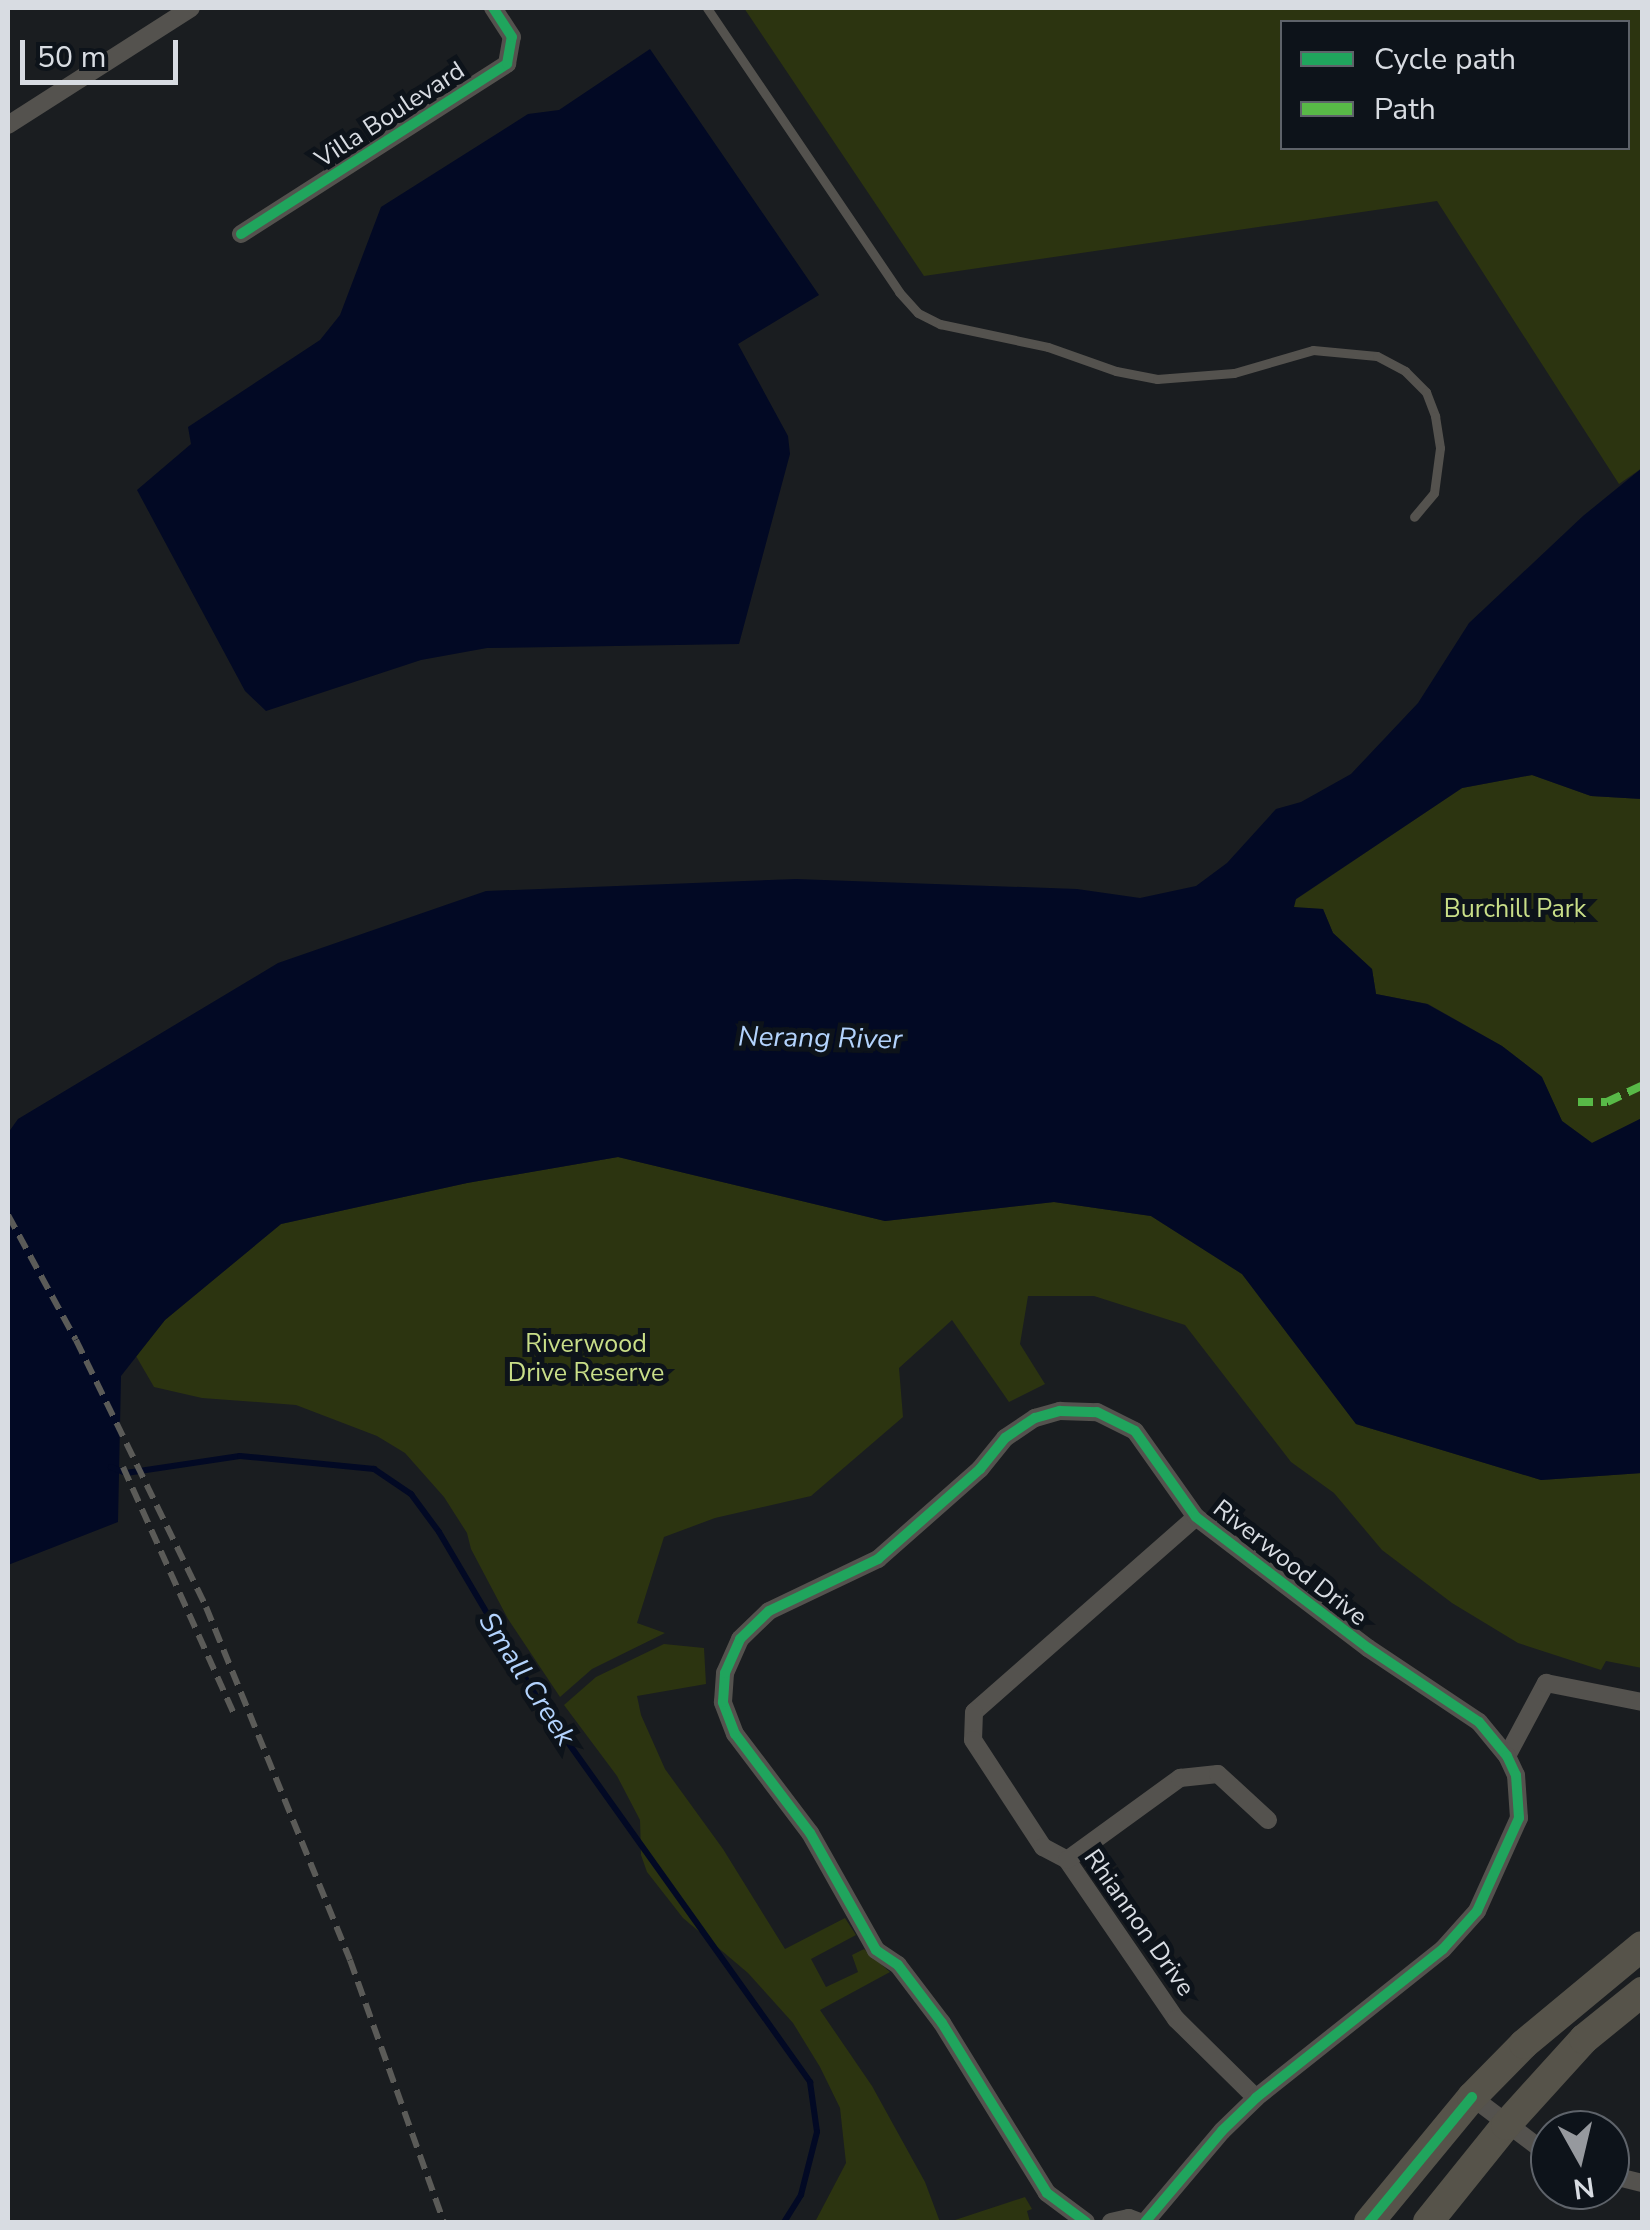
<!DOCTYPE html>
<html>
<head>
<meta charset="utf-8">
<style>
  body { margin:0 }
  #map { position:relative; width:1650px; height:2230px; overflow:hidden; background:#1a1d20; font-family:"Nunito Sans",sans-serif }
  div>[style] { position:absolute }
  .green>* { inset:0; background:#2c3410 }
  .water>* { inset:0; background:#020924 }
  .stream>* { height:6px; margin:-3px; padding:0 3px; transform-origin:3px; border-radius:3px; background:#020924 }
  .service>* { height:9px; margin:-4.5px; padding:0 4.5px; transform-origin:4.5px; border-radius:4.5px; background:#54524e }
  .minor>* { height:18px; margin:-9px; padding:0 9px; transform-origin:9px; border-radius:9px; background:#54524e }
  .primary>* { height:30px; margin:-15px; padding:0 15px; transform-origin:15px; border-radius:15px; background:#56534a }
  .rail>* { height:6px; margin-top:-3px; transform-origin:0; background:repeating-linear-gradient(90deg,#5b5b58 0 15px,transparent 0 23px) }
  .quiet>* { height:8px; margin-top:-4px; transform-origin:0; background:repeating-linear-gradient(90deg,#58b947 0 15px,transparent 0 23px) }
  .cycleway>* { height:10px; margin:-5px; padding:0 5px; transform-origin:5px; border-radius:5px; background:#20a55d }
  span { translate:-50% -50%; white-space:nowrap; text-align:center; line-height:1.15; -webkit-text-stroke:10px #0d131a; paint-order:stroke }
  .street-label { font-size:25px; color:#d8dce2 }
  .park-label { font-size:25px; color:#c9de88 }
  .water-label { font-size:28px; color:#b3d3fd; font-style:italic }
  .frame { position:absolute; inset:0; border:10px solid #d8dce2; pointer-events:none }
  .legend { position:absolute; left:1280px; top:20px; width:350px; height:130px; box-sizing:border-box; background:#0d131a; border:2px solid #5e636a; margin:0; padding:12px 18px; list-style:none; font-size:30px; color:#d8dce2 }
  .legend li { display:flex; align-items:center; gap:20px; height:50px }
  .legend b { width:50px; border:2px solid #5e636a }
  .north { position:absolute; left:1530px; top:2110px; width:100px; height:100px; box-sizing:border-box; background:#0d131a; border:2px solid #5e636a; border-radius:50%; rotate:172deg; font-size:28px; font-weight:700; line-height:40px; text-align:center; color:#d8dce2 }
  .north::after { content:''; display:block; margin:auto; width:35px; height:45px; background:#96999e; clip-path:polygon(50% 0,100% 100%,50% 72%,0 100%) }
  .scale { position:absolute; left:20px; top:40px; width:158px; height:45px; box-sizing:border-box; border:5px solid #d8dce2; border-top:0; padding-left:12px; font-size:30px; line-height:35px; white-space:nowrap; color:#d8dce2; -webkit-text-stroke:8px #0d131a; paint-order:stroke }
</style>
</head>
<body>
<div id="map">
  <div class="green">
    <div style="clip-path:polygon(evenodd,744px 8px,1642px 8px,1642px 468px,1619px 484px,1437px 201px,924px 276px,744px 8px,1282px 22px,1628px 22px,1628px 148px,1282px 148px,1282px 22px)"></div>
    <div style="clip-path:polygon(1532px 775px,1591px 796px,1642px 799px,1642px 1118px,1592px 1143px,1562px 1121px,1541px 1076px,1502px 1046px,1428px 1004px,1376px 994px,1372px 969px,1333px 933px,1323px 909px,1293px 908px,1295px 900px,1462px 788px)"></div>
    <div style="clip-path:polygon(618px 1157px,885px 1221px,1054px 1202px,1151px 1216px,1242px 1274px,1356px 1424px,1541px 1480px,1642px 1473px,1642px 1668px,1606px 1661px,1601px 1670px,1518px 1643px,1452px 1603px,1382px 1550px,1334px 1493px,1291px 1462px,1185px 1325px,1094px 1296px,1028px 1296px,1020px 1344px,1045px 1384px,1009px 1402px,952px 1320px,899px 1368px,903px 1417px,811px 1496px,715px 1518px,664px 1537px,637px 1623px,665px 1633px,592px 1669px,560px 1697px,508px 1619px,471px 1549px,467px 1533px,444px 1497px,405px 1453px,377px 1436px,296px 1405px,202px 1398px,154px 1387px,136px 1356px,165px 1320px,281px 1224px,467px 1183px)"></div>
    <div style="clip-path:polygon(664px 1644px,704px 1648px,706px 1684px,637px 1696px,641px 1715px,665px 1769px,723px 1849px,785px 1949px,845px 1918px,856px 1935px,811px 1959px,826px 1987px,858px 1972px,852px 1955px,864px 1949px,890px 1972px,820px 2010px,872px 2086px,925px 2182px,940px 2222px,815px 2222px,846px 2163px,840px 2108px,820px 2067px,793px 2023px,748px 1973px,683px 1918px,647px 1872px,641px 1855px,640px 1820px,617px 1776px,564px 1705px,596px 1677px)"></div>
    <div style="clip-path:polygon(1025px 2197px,1032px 2209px,1027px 2211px,1030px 2222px,949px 2222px)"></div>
  </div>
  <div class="water">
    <div style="clip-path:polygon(650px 49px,819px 295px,738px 344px,788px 436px,790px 454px,739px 644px,487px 648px,421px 660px,266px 711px,245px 691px,137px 490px,191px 444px,188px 427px,320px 340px,340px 315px,381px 207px,528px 114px,559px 110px)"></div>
    <div style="clip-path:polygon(1642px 468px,1642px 799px,1591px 796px,1532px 775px,1462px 788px,1296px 899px,1294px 907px,1323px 909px,1333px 933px,1372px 969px,1376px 994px,1427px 1004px,1502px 1046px,1542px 1077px,1562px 1121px,1592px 1143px,1642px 1118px,1642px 1473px,1541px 1480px,1356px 1424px,1242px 1274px,1151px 1216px,1054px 1202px,885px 1221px,618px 1157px,467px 1183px,281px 1224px,165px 1320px,121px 1376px,118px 1522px,8px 1565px,8px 1133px,18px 1119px,278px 963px,486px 891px,796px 879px,1077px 889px,1140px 898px,1196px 886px,1227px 863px,1276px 809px,1301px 802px,1351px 774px,1418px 703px,1469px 623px,1583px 516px)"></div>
  </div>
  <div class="stream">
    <div style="left:111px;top:1467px;width:16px;rotate:22deg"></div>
    <div style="left:126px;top:1473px;width:115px;rotate:-8.5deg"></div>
    <div style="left:240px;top:1456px;width:135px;rotate:5.5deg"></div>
    <div style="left:374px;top:1469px;width:45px;rotate:34deg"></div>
    <div style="left:411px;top:1494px;width:47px;rotate:53.6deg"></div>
    <div style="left:439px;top:1532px;width:202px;rotate:59.4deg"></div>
    <div style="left:542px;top:1706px;width:462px;rotate:54.5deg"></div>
    <div style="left:810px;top:2082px;width:50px;rotate:82deg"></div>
    <div style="left:817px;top:2132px;width:65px;rotate:104.3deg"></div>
    <div style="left:801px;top:2195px;width:32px;rotate:122deg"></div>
  </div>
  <div class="service">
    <div style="left:707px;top:8px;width:343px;rotate:55.9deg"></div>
    <div style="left:899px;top:292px;width:28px;rotate:48deg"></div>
    <div style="left:918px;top:313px;width:25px;rotate:27deg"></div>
    <div style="left:940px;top:324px;width:110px;rotate:12deg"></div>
    <div style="left:1048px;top:347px;width:72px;rotate:19.4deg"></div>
    <div style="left:1116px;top:371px;width:42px;rotate:11deg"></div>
    <div style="left:1157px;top:379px;width:77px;rotate:-4.5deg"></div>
    <div style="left:1234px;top:373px;width:82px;rotate:-16.2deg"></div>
    <div style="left:1313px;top:350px;width:64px;rotate:5.4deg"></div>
    <div style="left:1377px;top:356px;width:32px;rotate:28deg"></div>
    <div style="left:1405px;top:371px;width:30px;rotate:45deg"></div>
    <div style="left:1426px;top:392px;width:26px;rotate:69deg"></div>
    <div style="left:1435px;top:416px;width:32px;rotate:81deg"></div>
    <div style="left:1440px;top:448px;width:45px;rotate:97.6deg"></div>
    <div style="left:1434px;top:493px;width:31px;rotate:130deg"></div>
  </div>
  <div class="minor">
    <div style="left:8px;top:125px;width:217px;rotate:-32.6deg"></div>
    <div style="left:241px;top:234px;width:316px;rotate:-32.6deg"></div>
    <div style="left:507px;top:64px;width:27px;rotate:-80deg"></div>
    <div style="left:512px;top:37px;width:35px;rotate:-123deg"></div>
    <div style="left:1196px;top:1517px;width:295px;rotate:138.7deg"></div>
    <div style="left:974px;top:1712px;width:28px;rotate:92deg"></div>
    <div style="left:973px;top:1740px;width:128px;rotate:56.8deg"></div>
    <div style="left:1043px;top:1847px;width:27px;rotate:28deg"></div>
    <div style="left:1067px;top:1860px;width:193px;rotate:55.6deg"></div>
    <div style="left:1176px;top:2019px;width:112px;rotate:44.6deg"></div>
    <div style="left:1507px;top:1756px;width:83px;rotate:-61.9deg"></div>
    <div style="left:1546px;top:1683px;width:98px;rotate:11.2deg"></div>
    <div style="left:1067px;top:1860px;width:140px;rotate:-36deg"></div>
    <div style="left:1180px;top:1778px;width:38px;rotate:-6deg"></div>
    <div style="left:1218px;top:1774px;width:68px;rotate:42.6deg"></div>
    <div style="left:1472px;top:2097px;width:98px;rotate:37.1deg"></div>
    <div style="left:1610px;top:2175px;width:33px;rotate:14deg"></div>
    <div style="left:1086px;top:2222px;width:49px;rotate:-143.4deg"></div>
    <div style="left:1047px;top:2193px;width:200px;rotate:-121.7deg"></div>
    <div style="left:942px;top:2023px;width:73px;rotate:-127.2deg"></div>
    <div style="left:898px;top:1965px;width:27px;rotate:-146deg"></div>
    <div style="left:876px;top:1950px;width:134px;rotate:-119.4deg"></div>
    <div style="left:810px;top:1833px;width:124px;rotate:-127.1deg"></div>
    <div style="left:735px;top:1734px;width:34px;rotate:-111deg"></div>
    <div style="left:723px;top:1702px;width:29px;rotate:-86deg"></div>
    <div style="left:725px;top:1673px;width:37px;rotate:-66deg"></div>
    <div style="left:740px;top:1639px;width:40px;rotate:-44deg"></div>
    <div style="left:769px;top:1611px;width:121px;rotate:-25.5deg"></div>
    <div style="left:878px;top:1559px;width:136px;rotate:-41.4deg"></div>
    <div style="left:980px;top:1469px;width:40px;rotate:-51deg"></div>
    <div style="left:1005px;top:1438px;width:36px;rotate:-34deg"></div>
    <div style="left:1035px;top:1418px;width:26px;rotate:-16deg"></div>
    <div style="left:1060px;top:1411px;width:37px;rotate:2deg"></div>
    <div style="left:1097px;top:1412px;width:42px;rotate:26.6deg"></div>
    <div style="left:1135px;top:1431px;width:105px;rotate:54.7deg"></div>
    <div style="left:1196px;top:1517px;width:216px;rotate:37.3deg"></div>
    <div style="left:1368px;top:1648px;width:133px;rotate:33.7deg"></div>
    <div style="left:1479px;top:1722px;width:44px;rotate:50.5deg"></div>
    <div style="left:1507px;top:1756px;width:21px;rotate:65deg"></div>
    <div style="left:1516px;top:1775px;width:43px;rotate:86deg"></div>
    <div style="left:1519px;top:1818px;width:102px;rotate:114.3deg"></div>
    <div style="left:1477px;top:1911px;width:51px;rotate:131.8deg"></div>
    <div style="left:1443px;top:1949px;width:239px;rotate:141.5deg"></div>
    <div style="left:1256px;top:2098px;width:47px;rotate:135.9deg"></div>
    <div style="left:1222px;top:2131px;width:119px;rotate:130.2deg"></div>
    <div style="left:1111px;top:2222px;width:18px;rotate:-13deg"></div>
    <div style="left:1129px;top:2218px;width:12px;rotate:20deg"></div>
  </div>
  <div class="primary">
    <div style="left:1369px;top:2222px;width:162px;rotate:-50.5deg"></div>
    <div style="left:1472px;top:2097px;width:74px;rotate:-45.5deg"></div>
    <div style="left:1524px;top:2044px;width:153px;rotate:-39.7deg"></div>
    <div style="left:1428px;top:2222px;width:124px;rotate:-51.2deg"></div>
    <div style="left:1506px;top:2125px;width:116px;rotate:-47.8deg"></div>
    <div style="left:1584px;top:2039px;width:75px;rotate:-39deg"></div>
  </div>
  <div class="rail">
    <div style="left:8px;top:1215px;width:142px;rotate:61.5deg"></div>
    <div style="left:76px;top:1340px;width:297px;rotate:64deg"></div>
    <div style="left:206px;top:1607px;width:381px;rotate:67.8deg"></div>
    <div style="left:350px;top:1960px;width:278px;rotate:70.3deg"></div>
    <div style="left:123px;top:1467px;width:275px;rotate:65.8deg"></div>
  </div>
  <div class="quiet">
    <div style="left:1578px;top:1102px;width:29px"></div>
    <div style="left:1607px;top:1102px;width:38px;rotate:-25deg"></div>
  </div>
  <div class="cycleway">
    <div style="left:241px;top:234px;width:316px;rotate:-32.6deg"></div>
    <div style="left:507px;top:64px;width:27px;rotate:-80deg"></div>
    <div style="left:512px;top:37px;width:35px;rotate:-123deg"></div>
    <div style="left:1086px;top:2222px;width:49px;rotate:-143.4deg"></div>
    <div style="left:1047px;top:2193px;width:200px;rotate:-121.7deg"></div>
    <div style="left:942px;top:2023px;width:73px;rotate:-127.2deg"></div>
    <div style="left:898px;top:1965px;width:27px;rotate:-146deg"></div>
    <div style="left:876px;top:1950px;width:134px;rotate:-119.4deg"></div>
    <div style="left:810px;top:1833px;width:124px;rotate:-127.1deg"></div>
    <div style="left:735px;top:1734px;width:34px;rotate:-111deg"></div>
    <div style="left:723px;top:1702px;width:29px;rotate:-86deg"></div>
    <div style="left:725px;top:1673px;width:37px;rotate:-66deg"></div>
    <div style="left:740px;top:1639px;width:40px;rotate:-44deg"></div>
    <div style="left:769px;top:1611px;width:121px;rotate:-25.5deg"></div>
    <div style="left:878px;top:1559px;width:136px;rotate:-41.4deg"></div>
    <div style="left:980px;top:1469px;width:40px;rotate:-51deg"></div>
    <div style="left:1005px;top:1438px;width:36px;rotate:-34deg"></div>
    <div style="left:1035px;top:1418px;width:26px;rotate:-16deg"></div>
    <div style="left:1060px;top:1411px;width:37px;rotate:2deg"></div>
    <div style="left:1097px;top:1412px;width:42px;rotate:26.6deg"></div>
    <div style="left:1135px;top:1431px;width:105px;rotate:54.7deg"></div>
    <div style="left:1196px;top:1517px;width:216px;rotate:37.3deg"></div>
    <div style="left:1368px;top:1648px;width:133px;rotate:33.7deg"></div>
    <div style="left:1479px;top:1722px;width:44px;rotate:50.5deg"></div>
    <div style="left:1507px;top:1756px;width:21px;rotate:65deg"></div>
    <div style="left:1516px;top:1775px;width:43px;rotate:86deg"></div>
    <div style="left:1519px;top:1818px;width:102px;rotate:114.3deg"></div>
    <div style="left:1477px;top:1911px;width:51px;rotate:131.8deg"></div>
    <div style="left:1443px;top:1949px;width:239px;rotate:141.5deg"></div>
    <div style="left:1256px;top:2098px;width:47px;rotate:135.9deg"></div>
    <div style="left:1222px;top:2131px;width:119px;rotate:130.2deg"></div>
    <div style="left:1369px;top:2222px;width:162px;rotate:-50.5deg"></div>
  </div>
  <div class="street-label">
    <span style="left:390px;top:115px;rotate:-33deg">Villa Boulevard</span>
    <span style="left:1290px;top:1563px;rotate:38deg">Riverwood Drive</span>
    <span style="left:1139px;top:1923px;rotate:55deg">Rhiannon Drive</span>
  </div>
  <div class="park-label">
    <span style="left:1515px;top:909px">Burchill Park</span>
    <span style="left:586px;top:1359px">Riverwood<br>Drive Reserve</span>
  </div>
  <div class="water-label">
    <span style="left:820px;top:1038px;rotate:1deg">Nerang River</span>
    <span style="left:527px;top:1679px;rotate:57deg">Small Creek</span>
  </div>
  <div class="frame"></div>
  <ul class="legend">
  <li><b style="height:12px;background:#20a55d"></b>Cycle path</li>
  <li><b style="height:12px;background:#58b947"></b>Path</li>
  </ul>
  <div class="north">N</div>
  <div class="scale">50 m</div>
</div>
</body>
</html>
